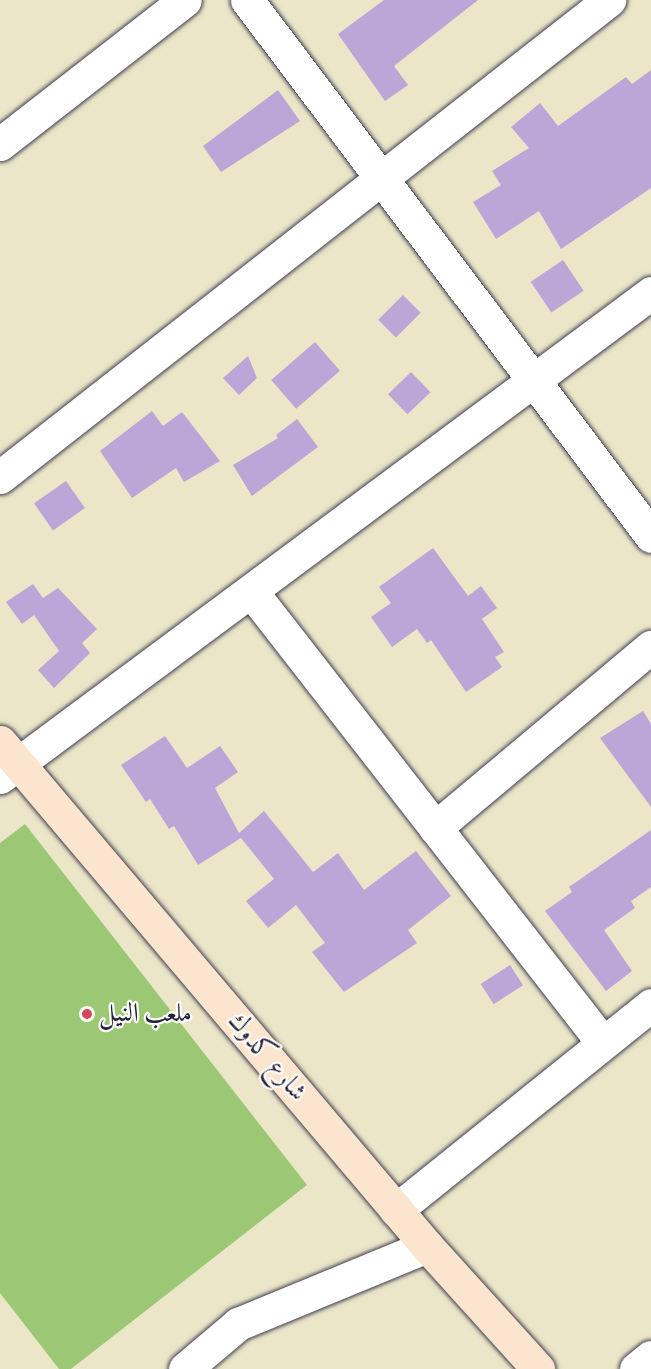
<!DOCTYPE html>
<html>
<head>
<meta charset="utf-8">
<style>
  body { margin:0 }
  #map { position:relative; width:651px; height:1369px; overflow:hidden; background:#ece6c9; font-family:"IM FELL DW Pica",Amiri,serif }
  div>[style] { position:absolute }
  .green>* { inset:0; background:#9cc875 }
  .building>* { inset:0; background:#baa6d7; transform-origin:0 0 }
  .roads { filter:drop-shadow(0 0 2px #403f50) drop-shadow(0 0 2px #403f50) }
  .street>* { height:33px; margin:-16.5px; padding:0 16.5px; transform-origin:16.5px; border-radius:16.5px; background:#fff }
  .secondary>* { height:33px; margin:-16.5px; padding:0 16.5px; transform-origin:16.5px; border-radius:16.5px; background:#fbe5cf }
  .dots>* { width:16px; height:16px; translate:-50% -50%; box-sizing:border-box; border:3px solid #fdfcf7; border-radius:50% }
  span { translate:-50% -50%; white-space:nowrap; text-align:center; line-height:1.15; -webkit-text-stroke:4.5px #fdfcf7; paint-order:stroke }
  .poi-label { font-size:26px; color:#22223b }
  .left { translate:0 -50%; text-align:left }
  .street-label { font-size:26px; color:#22223b }
</style>
</head>
<body>
<div id="map">
  <div class="green">
    <div style="clip-path:polygon(25px 824px,307px 1185px,71px 1369px,59px 1369px,0 1293px,0 843px)"></div>
  </div>
  <div class="building">
    <div style="clip-path:polygon(384px 0,478px 0,394px 66px,408px 85px,385px 101px,338px 34px)"></div>
    <div style="clip-path:polygon(651px 70px,651px 188px,561px 249px,539px 211px,496px 239px,473px 202px,501px 185px,492px 171px,529px 148px,511px 127px,540px 103px,558px 126px,626px 77px,632px 84px)"></div>
    <div style="clip-path:polygon(278px 90px,300px 121px,221px 172px,203px 146px)"></div>
    <div style="left:563px;top:260px;width:37px;height:39px;rotate:56deg"></div>
    <div style="left:403px;top:295px;width:25px;height:35px;rotate:45deg"></div>
    <div style="left:315px;top:342px;width:38px;height:58px;rotate:49deg"></div>
    <div style="clip-path:polygon(248px 356px,257px 378px,239px 395px,223px 378px)"></div>
    <div style="left:411px;top:372px;width:28px;height:32px;rotate:46deg"></div>
    <div style="clip-path:polygon(152px 411px,163px 426px,182px 412px,220px 461px,184px 482px,176px 468px,132px 498px,100px 451px)"></div>
    <div style="clip-path:polygon(297px 419px,318px 447px,252px 496px,233px 465px,278px 438px,276px 435px)"></div>
    <div style="left:66px;top:481px;width:33px;height:39px;rotate:55deg"></div>
    <div style="clip-path:polygon(433px 548px,468px 596px,481px 586px,497px 608px,482px 619px,504px 652px,495px 657px,502px 667px,466px 692px,431px 640px,427px 643px,417px 629px,392px 647px,371px 617px,391px 603px,379px 587px)"></div>
    <div style="clip-path:polygon(33px 584px,43px 598px,58px 588px,97px 629px,82px 643px,90px 653px,54px 688px,38px 670px,59px 651px,34px 615px,22px 624px,6px 602px)"></div>
    <div style="clip-path:polygon(643px 711px,651px 724px,651px 807px,600px 738px)"></div>
    <div style="clip-path:polygon(165px 736px,187px 768px,220px 746px,238px 772px,215px 788px,239px 833px,264px 811px,313px 872px,338px 853px,364px 890px,416px 851px,451px 896px,408px 930px,417px 943px,344px 992px,312px 952px,325px 943px,296px 905px,268px 928px,246px 901px,274px 879px,241px 838px,198px 865px,174px 826px,169px 829px,150px 799px,146px 802px,121px 765px)"></div>
    <div style="clip-path:polygon(651px 830px,651px 887px,631px 901px,635px 908px,604px 930px,632px 971px,606px 991px,545px 911px,572px 892px,569px 887px)"></div>
    <div style="left:510px;top:965px;width:24px;height:35px;rotate:57deg"></div>
  </div>
  <div class="roads">
    <div class="street">
      <div style="left:247px;top:0;width:671px;rotate:52.99deg"></div>
      <div style="left:0;top:144px;width:234px;rotate:-37.9deg"></div>
      <div style="left:0;top:477px;width:774px;rotate:-38.07deg"></div>
      <div style="left:251px;top:591px;width:573px;rotate:52.09deg"></div>
      <div style="left:0;top:777px;width:811px;rotate:-36.63deg"></div>
      <div style="left:435px;top:828px;width:282px;rotate:-40deg"></div>
      <div style="left:396px;top:1210px;width:327px;rotate:-38.8deg"></div>
      <div style="left:185px;top:1369px;width:70px;rotate:-40.3deg"></div>
      <div style="left:238px;top:1324px;width:204px;rotate:-22.4deg"></div>
      <div style="left:636px;top:1369px;width:19px;rotate:-39deg"></div>
    </div>
    <div class="secondary">
      <div style="left:0;top:742px;width:661px;rotate:49.73deg"></div>
      <div style="left:427px;top:1246px;width:166px;rotate:47.9deg"></div>
    </div>
  </div>
  <div class="dots">
    <div style="left:87px;top:1014px;background:#d1495b"></div>
  </div>
  <div class="poi-label">
    <span class="left" style="left:99px;top:1014px">ملعب النيل</span>
  </div>
  <div class="street-label">
    <span style="left:267px;top:1057px;rotate:50deg">شارع كدوك</span>
  </div>
</div>
</body>
</html>
